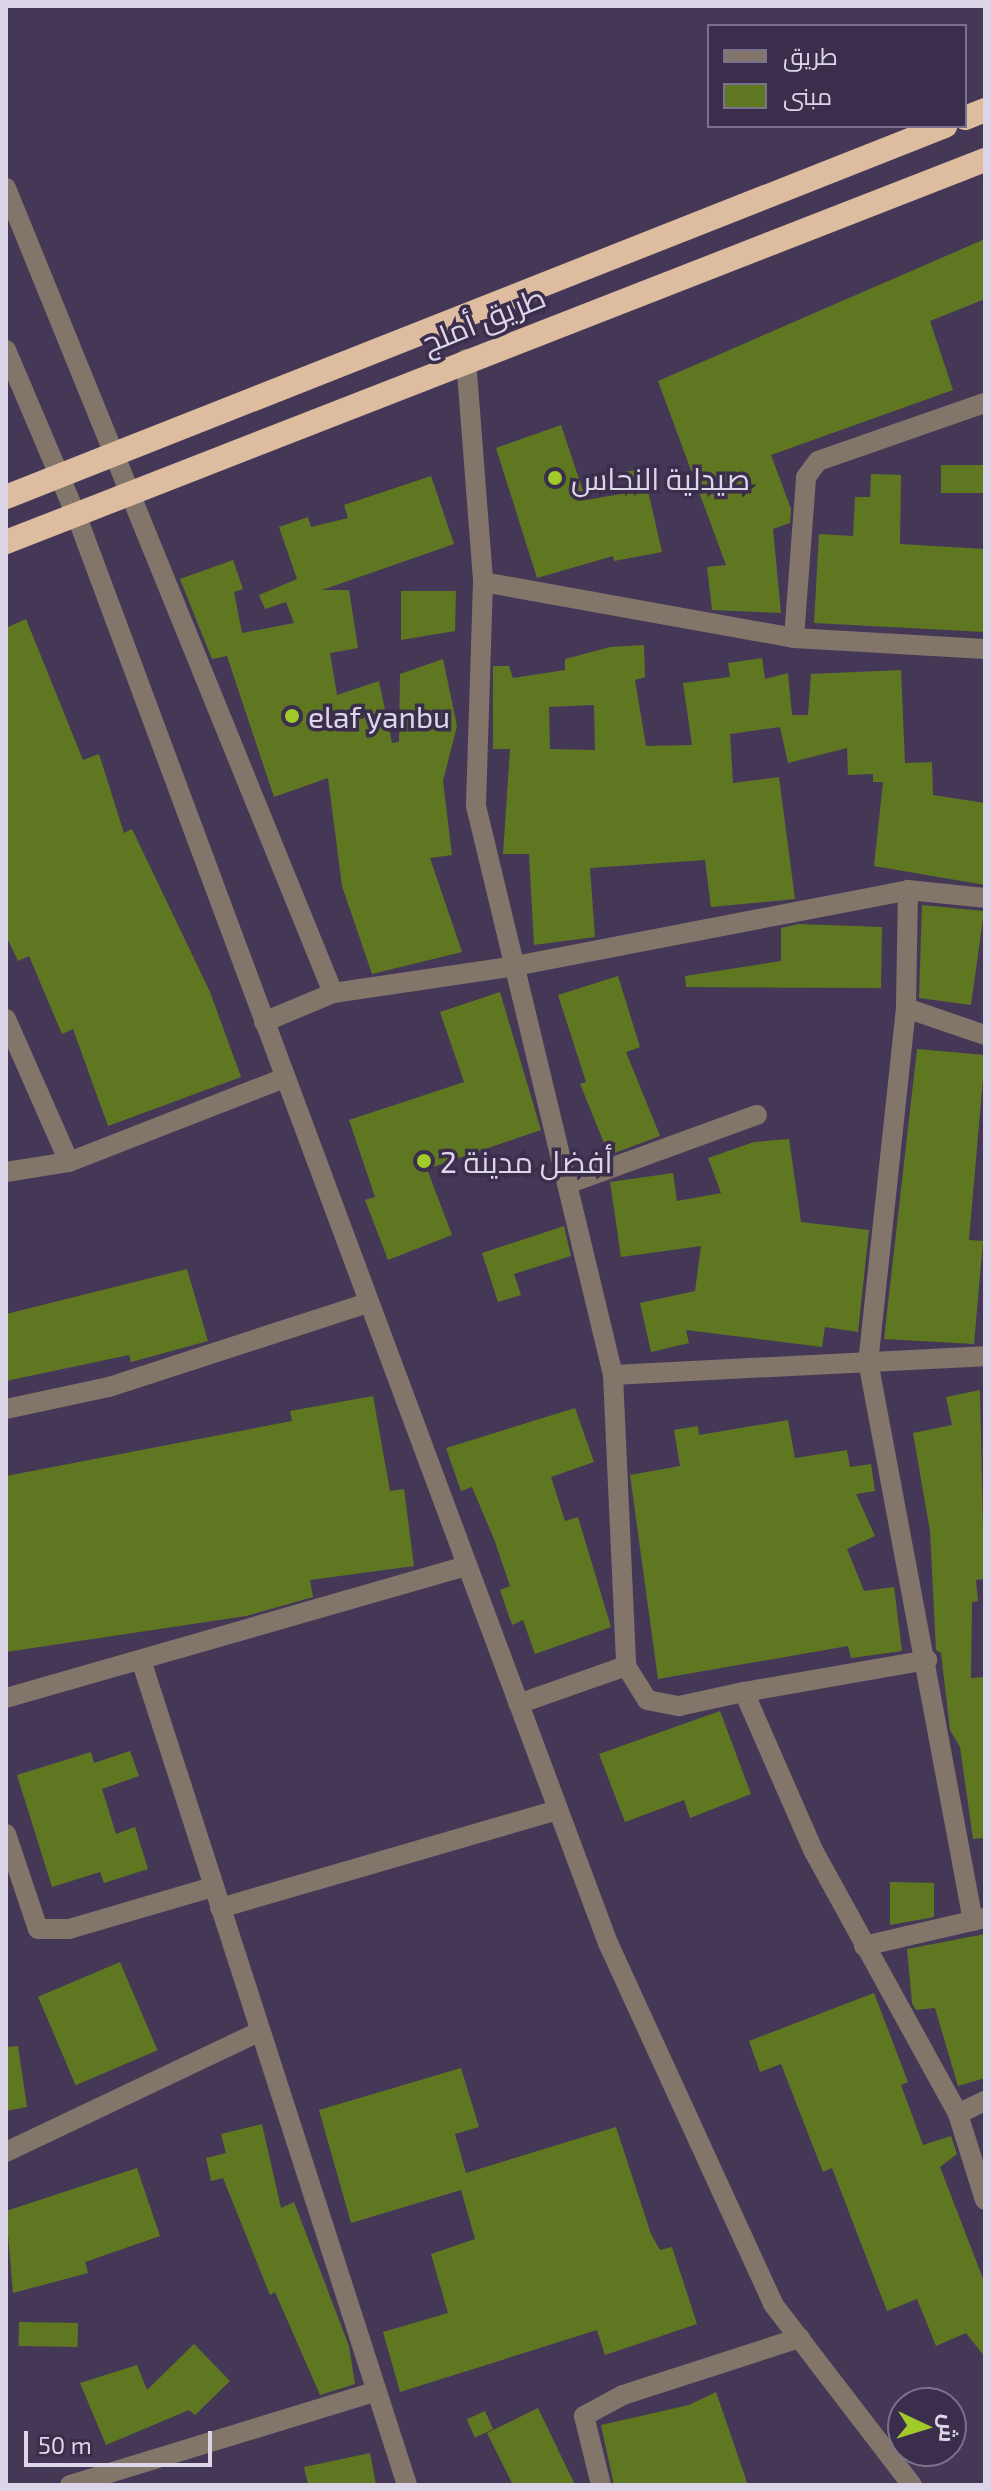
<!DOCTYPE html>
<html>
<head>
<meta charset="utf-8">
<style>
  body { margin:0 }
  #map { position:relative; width:991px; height:2491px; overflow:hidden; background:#453857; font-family:"Exo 2",Cairo,sans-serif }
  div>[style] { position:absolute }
  .building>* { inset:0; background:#607721; transform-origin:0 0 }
  .minor>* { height:20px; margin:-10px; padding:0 10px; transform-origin:10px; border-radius:10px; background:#827569 }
  .highway>* { height:24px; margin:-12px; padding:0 12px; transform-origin:12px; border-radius:12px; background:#ddbc9f }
  .dots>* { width:22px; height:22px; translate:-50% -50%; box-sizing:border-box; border:4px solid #3b2d4c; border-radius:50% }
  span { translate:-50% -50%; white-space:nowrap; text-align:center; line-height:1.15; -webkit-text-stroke:7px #3b2d4c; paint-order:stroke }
  .street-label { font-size:30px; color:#ddd6e9 }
  .poi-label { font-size:30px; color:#ddd6e9 }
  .left { translate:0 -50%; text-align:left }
  .frame { position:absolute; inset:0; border:8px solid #ddd6e9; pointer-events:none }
  .legend { position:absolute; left:707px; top:24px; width:260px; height:104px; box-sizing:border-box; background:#3b2d4c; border:2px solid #7c718b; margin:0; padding:10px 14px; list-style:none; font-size:24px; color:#ddd6e9 }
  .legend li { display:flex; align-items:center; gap:16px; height:40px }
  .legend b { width:40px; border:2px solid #7c718b }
  .north { position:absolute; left:887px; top:2387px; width:80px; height:80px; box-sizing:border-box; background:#3b2d4c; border:2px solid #7c718b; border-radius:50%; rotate:94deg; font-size:22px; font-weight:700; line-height:32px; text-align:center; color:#ddd6e9 }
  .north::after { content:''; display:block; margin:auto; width:28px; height:36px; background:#a1c92a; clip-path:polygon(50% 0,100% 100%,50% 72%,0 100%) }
  .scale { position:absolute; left:24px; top:2431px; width:188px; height:36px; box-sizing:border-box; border:4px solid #ddd6e9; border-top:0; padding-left:10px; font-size:24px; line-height:28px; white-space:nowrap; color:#ddd6e9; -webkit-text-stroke:6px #3b2d4c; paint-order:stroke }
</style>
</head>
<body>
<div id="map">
  <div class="building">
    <div style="clip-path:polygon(985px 239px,985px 299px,930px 321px,953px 390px,771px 455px,791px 509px,790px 523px,773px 529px,781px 613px,712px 610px,707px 567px,726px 565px,658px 381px)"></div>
    <div style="clip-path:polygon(561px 425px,586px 500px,627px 493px,623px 472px,643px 469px,662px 552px,614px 561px,613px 556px,537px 578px,496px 448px)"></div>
    <div style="left:985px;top:465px;width:28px;height:44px;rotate:90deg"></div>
    <div style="clip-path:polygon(871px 474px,901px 475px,900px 544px,985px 549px,985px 632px,814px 623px,819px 534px,853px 536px,855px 497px,870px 497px)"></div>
    <div style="clip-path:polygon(431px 476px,454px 544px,322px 590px,349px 590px,358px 648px,330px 653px,337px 695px,379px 681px,392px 743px,399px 742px,400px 674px,443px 659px,457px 726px,443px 781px,452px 855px,430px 858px,462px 952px,372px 974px,342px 886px,328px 778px,274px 797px,227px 656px,212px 659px,180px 579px,233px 560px,243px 589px,234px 592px,242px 633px,294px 623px,286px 602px,265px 609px,259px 595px,297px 579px,279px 527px,308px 517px,311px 527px,348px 518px,344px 505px)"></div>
    <div style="clip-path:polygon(401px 591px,456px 591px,455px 631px,401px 640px)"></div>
    <div style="clip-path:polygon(26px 619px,83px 760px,99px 754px,124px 833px,132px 829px,210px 992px,241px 1077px,108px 1126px,73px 1029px,62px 1034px,29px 956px,18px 961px,6px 936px,6px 628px)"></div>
    <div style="clip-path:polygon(evenodd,644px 645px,645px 677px,635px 680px,646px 746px,692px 745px,683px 683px,730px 677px,728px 663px,762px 658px,765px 679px,788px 673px,792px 715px,808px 715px,811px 674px,901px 670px,905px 763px,932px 762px,933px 795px,985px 803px,985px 885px,874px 866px,883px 782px,873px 782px,873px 774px,848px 775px,847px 748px,788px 763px,780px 727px,730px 734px,733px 783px,779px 777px,795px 899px,711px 907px,705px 860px,590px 868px,595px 937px,534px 945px,529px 854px,503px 854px,510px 749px,493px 749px,493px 666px,509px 666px,513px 678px,565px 670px,565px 659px,610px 647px,644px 645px,594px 705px,595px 750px,550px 749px,549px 707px,594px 705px)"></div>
    <div style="clip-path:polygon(922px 905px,984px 911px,971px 1005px,919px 998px)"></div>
    <div style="clip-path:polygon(799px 924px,882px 927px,881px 988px,686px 987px,685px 976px,781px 961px,781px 928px)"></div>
    <div style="clip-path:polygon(618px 976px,640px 1047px,626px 1052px,660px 1136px,609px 1155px,580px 1084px,586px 1082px,558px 995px)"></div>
    <div style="clip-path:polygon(500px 992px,541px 1130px,427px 1169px,452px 1235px,388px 1260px,365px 1200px,375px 1197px,349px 1120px,464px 1082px,440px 1012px)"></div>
    <div style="clip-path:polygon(917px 1049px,985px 1055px,969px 1240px,983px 1241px,974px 1344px,884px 1339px)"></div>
    <div style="clip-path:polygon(789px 1139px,801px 1222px,869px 1230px,858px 1332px,825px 1327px,822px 1347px,686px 1330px,689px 1343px,651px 1352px,640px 1303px,695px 1291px,701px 1246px,621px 1257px,610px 1182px,673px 1173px,677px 1201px,721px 1193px,708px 1158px,754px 1142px)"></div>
    <div style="clip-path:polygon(564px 1226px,571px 1256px,514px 1274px,521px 1295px,498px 1302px,482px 1253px)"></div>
    <div style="clip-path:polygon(187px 1269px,208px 1341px,131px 1362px,129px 1355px,6px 1381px,6px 1314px)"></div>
    <div style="clip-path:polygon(980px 1390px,984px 1579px,976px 1580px,978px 1601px,972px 1602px,971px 1678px,985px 1677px,985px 1838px,973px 1839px,960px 1747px,950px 1730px,941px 1653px,936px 1650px,930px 1531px,913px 1433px,952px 1425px,946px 1397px)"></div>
    <div style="clip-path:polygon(373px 1396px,390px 1491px,404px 1489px,414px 1566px,310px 1580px,313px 1597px,246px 1616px,6px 1652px,6px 1476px,292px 1421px,290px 1411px)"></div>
    <div style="clip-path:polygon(575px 1408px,594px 1462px,551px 1477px,565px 1521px,578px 1517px,611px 1627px,535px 1654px,523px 1620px,512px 1625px,500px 1590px,510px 1586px,494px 1539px,472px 1487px,461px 1491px,446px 1448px)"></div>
    <div style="clip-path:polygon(788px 1420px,795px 1458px,847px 1450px,850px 1467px,871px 1464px,875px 1491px,856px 1494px,875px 1536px,847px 1549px,864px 1591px,894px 1587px,902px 1651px,851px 1658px,848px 1646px,658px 1679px,630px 1475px,680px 1466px,674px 1430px,698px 1426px,699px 1435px)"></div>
    <div style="clip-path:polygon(720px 1711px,751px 1794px,690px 1818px,684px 1800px,625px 1822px,599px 1754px)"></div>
    <div style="clip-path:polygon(130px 1751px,139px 1776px,102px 1789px,116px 1834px,135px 1827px,148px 1869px,104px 1883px,100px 1872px,52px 1887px,17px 1775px,91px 1752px,94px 1763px)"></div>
    <div style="clip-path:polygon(890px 1882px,934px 1883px,934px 1917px,890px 1925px)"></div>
    <div style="clip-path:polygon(985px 1934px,985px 2078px,958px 2086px,935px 2008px,916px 2010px,912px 2003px,907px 1949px)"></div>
    <div style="left:120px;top:1962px;width:96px;height:89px;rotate:67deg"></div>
    <div style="clip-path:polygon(874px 1993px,908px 2082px,901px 2085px,923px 2145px,951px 2136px,957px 2154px,940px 2167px,985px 2284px,985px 2357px,966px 2333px,936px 2346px,917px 2299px,887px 2311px,832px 2168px,823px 2172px,781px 2064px,760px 2072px,749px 2041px)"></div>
    <div style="clip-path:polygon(18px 2046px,27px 2107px,6px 2111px,6px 2047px)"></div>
    <div style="clip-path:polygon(461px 2068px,479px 2127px,455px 2134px,466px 2173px,616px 2127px,651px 2234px,660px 2250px,672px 2247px,697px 2324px,605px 2355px,597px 2330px,400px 2392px,383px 2332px,448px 2313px,431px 2254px,475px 2239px,461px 2190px,351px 2223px,319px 2110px)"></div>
    <div style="clip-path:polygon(262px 2124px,281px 2208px,294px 2202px,349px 2346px,355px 2384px,320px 2395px,275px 2292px,270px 2295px,223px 2178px,211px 2181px,206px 2158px,226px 2153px,221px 2134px)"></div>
    <div style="clip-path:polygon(137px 2168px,160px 2236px,85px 2262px,88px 2273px,13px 2293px,6px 2211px)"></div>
    <div style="left:19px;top:2322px;width:59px;height:24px;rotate:1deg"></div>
    <div style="clip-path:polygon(194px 2344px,230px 2381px,195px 2415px,189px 2410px,106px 2445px,80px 2383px,137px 2365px,147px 2390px)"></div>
    <div style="clip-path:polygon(716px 2392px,748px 2485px,614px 2485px,601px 2425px,689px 2405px)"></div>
    <div style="clip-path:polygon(538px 2408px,575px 2485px,513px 2485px,487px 2433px)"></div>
    <div style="left:485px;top:2411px;width:20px;height:20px;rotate:66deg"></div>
    <div style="clip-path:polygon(370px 2453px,376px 2485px,308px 2485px,304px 2467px)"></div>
  </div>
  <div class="minor">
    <div style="left:6px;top:188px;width:869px;rotate:67.89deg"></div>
    <div style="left:6px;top:350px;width:181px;rotate:67deg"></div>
    <div style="left:77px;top:517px;width:1522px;rotate:69.58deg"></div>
    <div style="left:608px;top:1943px;width:397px;rotate:65.4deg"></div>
    <div style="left:773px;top:2304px;width:228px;rotate:52.5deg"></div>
    <div style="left:466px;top:359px;width:224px;rotate:85.6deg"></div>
    <div style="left:483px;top:582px;width:224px;rotate:91.8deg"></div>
    <div style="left:476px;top:806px;width:585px;rotate:76.46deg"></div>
    <div style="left:613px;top:1375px;width:291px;rotate:87.4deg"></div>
    <div style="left:626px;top:1666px;width:114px;rotate:160.6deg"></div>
    <div style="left:483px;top:582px;width:316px;rotate:10.2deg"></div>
    <div style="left:794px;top:638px;width:191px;rotate:3.3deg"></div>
    <div style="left:794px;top:638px;width:161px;rotate:-85.7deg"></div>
    <div style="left:806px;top:477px;width:20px;rotate:-53deg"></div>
    <div style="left:818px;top:461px;width:177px;rotate:-19.2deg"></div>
    <div style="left:908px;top:890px;width:118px;rotate:91deg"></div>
    <div style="left:906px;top:1008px;width:355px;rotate:96.1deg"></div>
    <div style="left:868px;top:1361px;width:570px;rotate:79.38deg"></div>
    <div style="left:906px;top:1008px;width:83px;rotate:18.9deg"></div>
    <div style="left:6px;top:1019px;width:156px;rotate:66.2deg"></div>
    <div style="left:264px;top:1022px;width:75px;rotate:-22.8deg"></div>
    <div style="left:333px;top:993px;width:184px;rotate:-8.4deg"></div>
    <div style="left:515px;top:966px;width:400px;rotate:-10.9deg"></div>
    <div style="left:908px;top:890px;width:77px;rotate:5.9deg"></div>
    <div style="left:6px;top:1172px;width:64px;rotate:-9deg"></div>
    <div style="left:69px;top:1162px;width:231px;rotate:-21.3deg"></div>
    <div style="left:567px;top:1184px;width:202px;rotate:-20deg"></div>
    <div style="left:613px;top:1375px;width:372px;rotate:-2.9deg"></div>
    <div style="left:6px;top:1409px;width:105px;rotate:-12.1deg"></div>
    <div style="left:109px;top:1387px;width:272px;rotate:-18deg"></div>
    <div style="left:142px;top:1663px;width:864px;rotate:72.13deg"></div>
    <div style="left:626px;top:1666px;width:40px;rotate:58deg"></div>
    <div style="left:647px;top:1700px;width:33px;rotate:11deg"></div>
    <div style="left:679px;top:1706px;width:66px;rotate:-12.2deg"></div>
    <div style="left:744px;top:1692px;width:172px;rotate:66.4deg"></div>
    <div style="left:813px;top:1850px;width:301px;rotate:61.2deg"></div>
    <div style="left:958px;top:2114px;width:30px;rotate:-26deg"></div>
    <div style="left:744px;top:1692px;width:186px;rotate:-9.9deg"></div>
    <div style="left:6px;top:1698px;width:480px;rotate:-16deg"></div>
    <div style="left:6px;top:1834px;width:100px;rotate:71.4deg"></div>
    <div style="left:38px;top:1929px;width:31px"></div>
    <div style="left:69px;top:1929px;width:150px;rotate:-16.3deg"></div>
    <div style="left:220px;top:1908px;width:352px;rotate:-16.2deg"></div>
    <div style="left:864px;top:1946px;width:124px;rotate:-13deg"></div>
    <div style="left:958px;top:2114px;width:90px;rotate:72.6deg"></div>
    <div style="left:6px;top:2152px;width:278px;rotate:-25.4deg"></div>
    <div style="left:70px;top:2485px;width:318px;rotate:-17deg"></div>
    <div style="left:601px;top:2485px;width:71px;rotate:-103.8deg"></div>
    <div style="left:584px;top:2416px;width:44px;rotate:-28.3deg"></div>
    <div style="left:623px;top:2395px;width:186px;rotate:-17.9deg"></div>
  </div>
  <div class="highway">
    <div style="left:965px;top:118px;width:22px;rotate:-22deg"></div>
    <div style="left:6px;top:497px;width:1010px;rotate:-21.56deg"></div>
    <div style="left:6px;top:542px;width:1051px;rotate:-21.32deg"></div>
  </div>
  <div class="dots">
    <div style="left:555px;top:478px;background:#a1c92a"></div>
    <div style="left:292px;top:716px;background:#a1c92a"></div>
    <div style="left:424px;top:1161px;background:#a1c92a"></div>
  </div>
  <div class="street-label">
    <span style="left:483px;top:319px;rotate:-22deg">طريق أملج</span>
  </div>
  <div class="poi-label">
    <span class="left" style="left:571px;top:478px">صيدلية النحاس</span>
    <span class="left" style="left:308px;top:716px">elaf yanbu</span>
    <span class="left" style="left:440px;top:1161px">2 أفضل مدينة</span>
  </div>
  <div class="frame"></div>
  <ul class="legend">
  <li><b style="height:10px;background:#827569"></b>طريق</li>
  <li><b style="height:22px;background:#607721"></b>مبنى</li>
  </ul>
  <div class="north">ش</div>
  <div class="scale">50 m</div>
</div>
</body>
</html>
